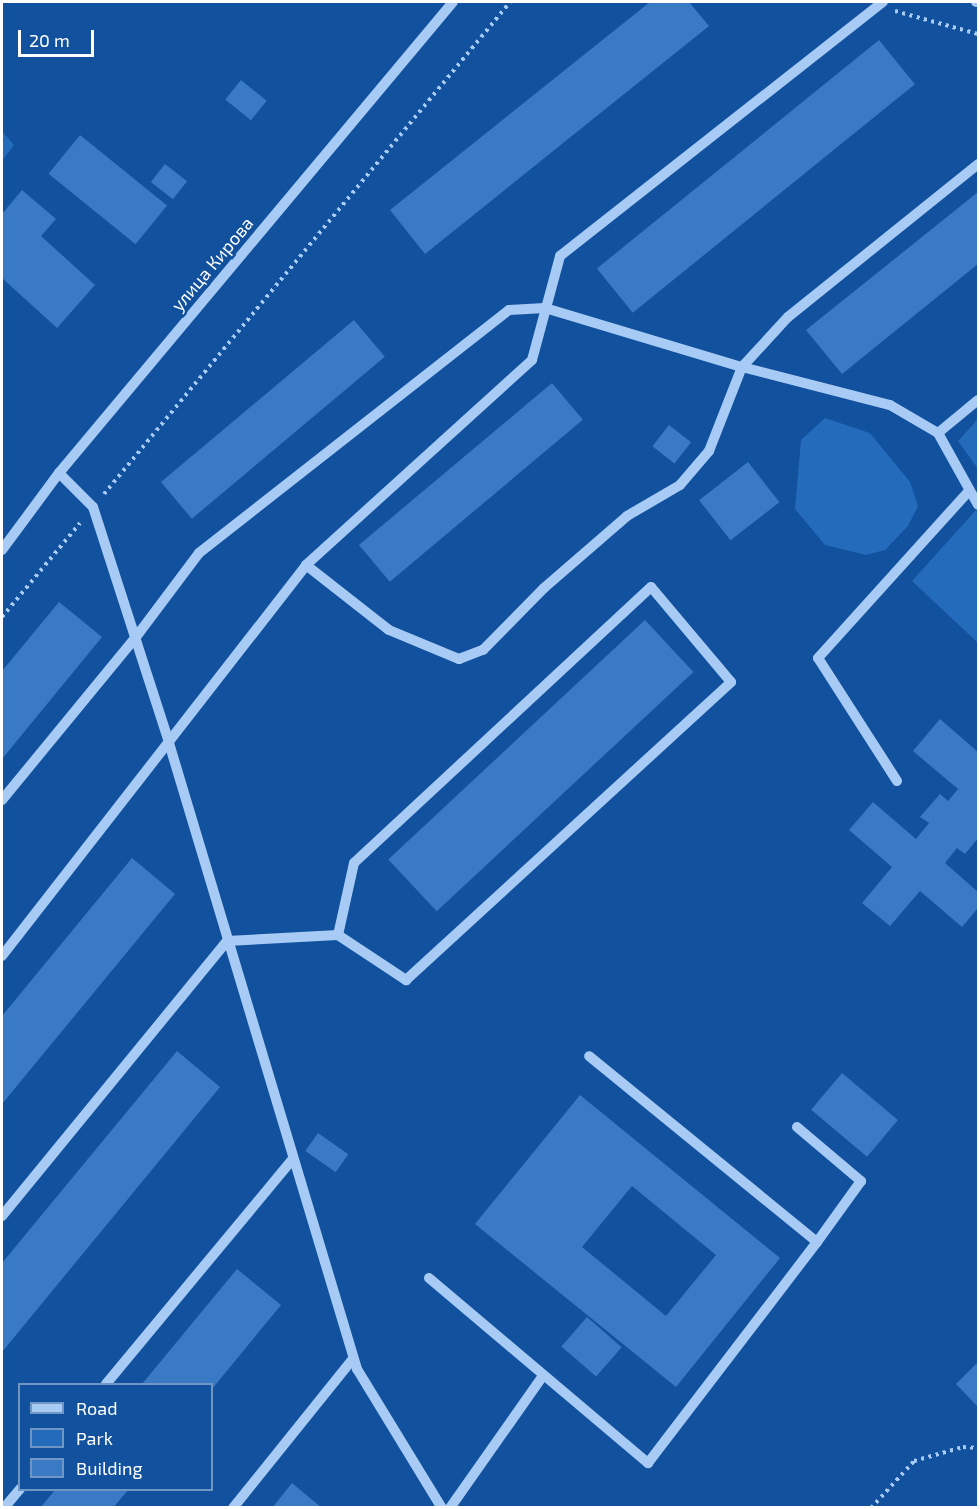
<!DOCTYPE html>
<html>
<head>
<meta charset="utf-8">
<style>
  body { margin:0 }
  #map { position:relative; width:980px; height:1509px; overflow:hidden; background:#11519d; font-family:"Exo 2",sans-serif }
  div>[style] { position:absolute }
  .green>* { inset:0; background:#246bbc }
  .building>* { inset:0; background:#3a7ac4; transform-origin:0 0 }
  .path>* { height:4px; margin-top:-2px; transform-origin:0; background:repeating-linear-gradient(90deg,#a7cbf5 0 3px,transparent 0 7.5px) }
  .minor>* { height:10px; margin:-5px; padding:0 5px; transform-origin:5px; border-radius:5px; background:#a7cbf5 }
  span { translate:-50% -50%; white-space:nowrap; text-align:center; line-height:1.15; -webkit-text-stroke:5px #11519d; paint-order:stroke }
  .street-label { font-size:18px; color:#fff }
  .frame { position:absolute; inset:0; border:3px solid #fff; pointer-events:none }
  .legend { position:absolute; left:18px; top:1383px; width:195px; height:108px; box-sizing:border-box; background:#11519d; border:2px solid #7097c4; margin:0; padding:8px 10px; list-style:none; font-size:18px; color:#fff }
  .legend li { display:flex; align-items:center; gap:12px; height:30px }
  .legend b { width:30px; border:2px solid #7097c4 }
  .scale { position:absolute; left:18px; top:30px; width:76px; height:27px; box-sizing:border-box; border:3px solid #fff; border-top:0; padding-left:8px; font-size:18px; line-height:21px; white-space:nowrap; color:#fff; -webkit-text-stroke:4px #11519d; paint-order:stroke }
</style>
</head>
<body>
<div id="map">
  <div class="green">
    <div style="clip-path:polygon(2px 131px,14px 145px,2px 161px)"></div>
    <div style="clip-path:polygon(825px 418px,870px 433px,910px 482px,918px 506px,908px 526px,885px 550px,866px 555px,825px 545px,795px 509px,801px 440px)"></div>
    <div style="clip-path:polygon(977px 420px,978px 421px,978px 469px,958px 441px)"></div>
    <div style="clip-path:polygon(976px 510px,978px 513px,978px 643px,912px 581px)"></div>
  </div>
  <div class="building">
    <div style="clip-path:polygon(650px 2px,689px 2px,709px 26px,425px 254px,390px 210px)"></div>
    <div style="left:879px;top:40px;width:57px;height:363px;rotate:51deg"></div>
    <div style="left:241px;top:80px;width:33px;height:25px;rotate:39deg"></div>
    <div style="left:80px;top:135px;width:112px;height:50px;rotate:39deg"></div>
    <div style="left:165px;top:164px;width:28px;height:23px;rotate:38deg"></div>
    <div style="clip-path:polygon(22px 190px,56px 219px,41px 236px,95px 285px,57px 328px,2px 278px,2px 214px)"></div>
    <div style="clip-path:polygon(978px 192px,978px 264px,842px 374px,806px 330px)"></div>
    <div style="left:354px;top:320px;width:48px;height:252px;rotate:50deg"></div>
    <div style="left:552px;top:383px;width:48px;height:252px;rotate:50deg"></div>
    <div style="left:669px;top:425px;width:28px;height:27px;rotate:38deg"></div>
    <div style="left:748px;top:462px;width:51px;height:62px;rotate:52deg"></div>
    <div style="clip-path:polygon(59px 602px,102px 637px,2px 759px,2px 671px)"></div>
    <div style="left:645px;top:620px;width:71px;height:351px;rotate:47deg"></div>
    <div style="clip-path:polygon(940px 719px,978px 752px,978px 838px,965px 854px,957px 848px,945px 863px,978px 892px,978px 908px,962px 927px,920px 891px,890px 926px,862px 903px,892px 867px,849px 830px,873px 802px,916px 839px,929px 823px,920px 817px,940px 794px,948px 801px,958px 789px,913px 751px)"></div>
    <div style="clip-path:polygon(132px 858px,175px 894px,2px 1104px,2px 1016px)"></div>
    <div style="clip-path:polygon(177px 1051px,220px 1087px,2px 1352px,2px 1263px)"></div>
    <div style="left:842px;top:1073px;width:73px;height:48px;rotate:40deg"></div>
    <div style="clip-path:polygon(evenodd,580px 1095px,780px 1258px,676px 1387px,475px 1224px,580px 1095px,632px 1186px,716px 1255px,666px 1316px,582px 1247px,632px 1186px)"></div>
    <div style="left:318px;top:1133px;width:37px;height:22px;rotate:35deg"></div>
    <div style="clip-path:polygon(237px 1269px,281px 1305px,212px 1389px,212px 1384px,142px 1384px)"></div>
    <div style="left:587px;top:1317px;width:46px;height:39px;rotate:41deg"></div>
    <div style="clip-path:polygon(978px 1362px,978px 1407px,956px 1384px)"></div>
    <div style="clip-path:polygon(292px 1483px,322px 1508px,272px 1508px)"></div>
    <div style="clip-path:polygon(55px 1490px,128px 1490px,113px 1508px,40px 1508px)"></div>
  </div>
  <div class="path">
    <div style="left:895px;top:11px;width:86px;rotate:15.5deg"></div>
    <div style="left:104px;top:494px;width:638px;rotate:-50.47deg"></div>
    <div style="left:2px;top:617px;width:122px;rotate:-50.3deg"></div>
    <div style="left:871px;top:1508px;width:64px;rotate:-47.5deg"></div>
    <div style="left:914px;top:1461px;width:51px;rotate:-15.9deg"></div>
    <div style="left:963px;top:1447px;width:15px;rotate:4deg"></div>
  </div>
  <div class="minor">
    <div style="left:976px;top:2px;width:2px"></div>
    <div style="left:938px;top:433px;width:52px;rotate:-39.5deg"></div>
    <div style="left:59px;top:473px;width:48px;rotate:45deg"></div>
    <div style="left:93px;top:507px;width:248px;rotate:72.1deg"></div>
    <div style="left:169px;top:743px;width:654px;rotate:73.28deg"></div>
    <div style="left:357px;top:1369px;width:163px;rotate:58.6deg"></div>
    <div style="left:2px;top:550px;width:96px;rotate:-53.5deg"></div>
    <div style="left:59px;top:473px;width:614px;rotate:-50.09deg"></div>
    <div style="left:306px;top:565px;width:105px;rotate:38.1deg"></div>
    <div style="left:389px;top:630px;width:76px;rotate:22.5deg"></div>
    <div style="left:459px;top:659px;width:26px;rotate:-21deg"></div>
    <div style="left:483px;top:650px;width:87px;rotate:-45.5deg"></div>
    <div style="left:544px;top:588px;width:110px;rotate:-40.9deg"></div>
    <div style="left:627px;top:516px;width:61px;rotate:-30.3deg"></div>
    <div style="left:680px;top:485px;width:45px;rotate:-49.5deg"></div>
    <div style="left:709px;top:451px;width:90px;rotate:-68.6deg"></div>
    <div style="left:742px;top:367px;width:68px;rotate:-47.4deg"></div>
    <div style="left:788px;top:317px;width:244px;rotate:-38.8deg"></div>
    <div style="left:897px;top:781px;width:146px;rotate:-122.7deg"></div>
    <div style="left:818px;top:658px;width:225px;rotate:-47.9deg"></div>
    <div style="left:2px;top:800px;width:211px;rotate:-50.6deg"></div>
    <div style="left:136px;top:637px;width:105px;rotate:-53.1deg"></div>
    <div style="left:199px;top:553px;width:394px;rotate:-38.1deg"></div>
    <div style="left:509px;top:310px;width:36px;rotate:-3deg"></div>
    <div style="left:545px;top:308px;width:206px;rotate:16.7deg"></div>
    <div style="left:742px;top:367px;width:153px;rotate:14.4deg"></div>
    <div style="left:890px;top:405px;width:56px;rotate:30.3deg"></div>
    <div style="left:938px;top:433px;width:82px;rotate:60.9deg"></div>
    <div style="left:2px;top:956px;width:495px;rotate:-52.1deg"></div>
    <div style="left:306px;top:565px;width:305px;rotate:-42.2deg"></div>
    <div style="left:532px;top:360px;width:108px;rotate:-74.9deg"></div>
    <div style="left:560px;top:256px;width:411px;rotate:-38.2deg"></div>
    <div style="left:797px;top:1127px;width:84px;rotate:40.2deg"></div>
    <div style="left:861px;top:1181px;width:75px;rotate:125.8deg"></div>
    <div style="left:2px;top:1216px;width:355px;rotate:-50.7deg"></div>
    <div style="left:227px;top:941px;width:111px;rotate:-3.1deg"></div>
    <div style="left:338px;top:935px;width:82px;rotate:33.5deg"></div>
    <div style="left:406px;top:980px;width:441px;rotate:-42.5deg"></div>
    <div style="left:731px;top:682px;width:124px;rotate:-130.1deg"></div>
    <div style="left:651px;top:587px;width:405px;rotate:137.1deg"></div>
    <div style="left:354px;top:863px;width:74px;rotate:102.5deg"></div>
    <div style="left:429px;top:1278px;width:287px;rotate:40.2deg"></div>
    <div style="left:648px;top:1463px;width:278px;rotate:-52.6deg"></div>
    <div style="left:817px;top:1242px;width:294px;rotate:-140.8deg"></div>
    <div style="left:106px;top:1384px;width:293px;rotate:-50.3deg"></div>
    <div style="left:4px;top:1508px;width:25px;rotate:-50deg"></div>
    <div style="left:233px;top:1508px;width:191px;rotate:-51.2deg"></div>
    <div style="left:450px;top:1508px;width:160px;rotate:-54.9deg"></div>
  </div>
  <div class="street-label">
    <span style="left:212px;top:264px;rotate:-50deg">улица Кирова</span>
  </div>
  <div class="frame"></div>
  <ul class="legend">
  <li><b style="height:8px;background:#a7cbf5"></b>Road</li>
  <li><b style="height:16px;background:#246bbc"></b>Park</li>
  <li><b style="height:16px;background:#3a7ac4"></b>Building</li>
  </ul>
  <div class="scale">20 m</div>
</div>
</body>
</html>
